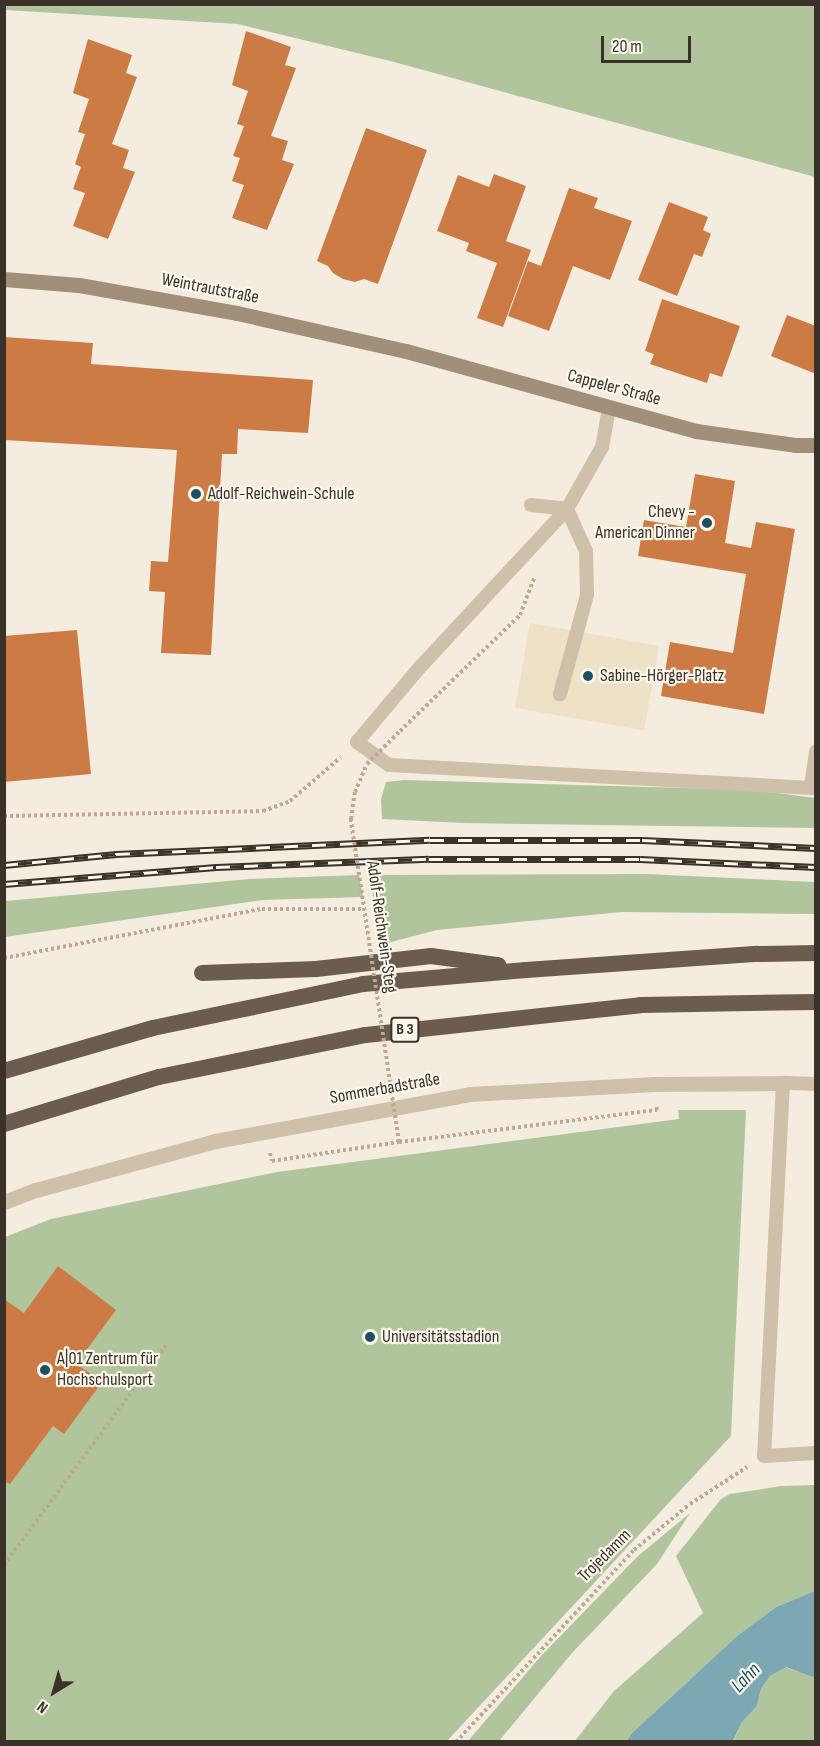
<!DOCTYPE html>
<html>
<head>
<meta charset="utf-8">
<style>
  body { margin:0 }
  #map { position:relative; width:820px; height:1746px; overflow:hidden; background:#f4eddf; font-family:"Sofia Sans Condensed",sans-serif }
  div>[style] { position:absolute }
  .green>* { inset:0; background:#b1c59d }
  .plaza>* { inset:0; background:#ede2c5; transform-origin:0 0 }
  .water>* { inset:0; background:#7ca8b3 }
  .building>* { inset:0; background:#cd7b44 }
  .path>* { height:4px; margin-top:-2px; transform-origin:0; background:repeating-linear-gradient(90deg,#baaa93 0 3px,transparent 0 6px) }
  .service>* { height:14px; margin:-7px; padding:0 7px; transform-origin:7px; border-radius:7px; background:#cec0a9 }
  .minor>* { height:15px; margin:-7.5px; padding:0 7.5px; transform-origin:7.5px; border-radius:7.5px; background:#cec0a9 }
  .secondary>* { height:15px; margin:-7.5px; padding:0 7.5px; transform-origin:7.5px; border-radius:7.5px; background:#a28f7a }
  .trunk>* { height:16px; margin:-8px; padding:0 8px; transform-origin:8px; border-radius:8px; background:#6c5c4d }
  .rail>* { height:7px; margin-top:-3.5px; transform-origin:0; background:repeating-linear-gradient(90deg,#fbf7ec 0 14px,#3a3129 0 28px); box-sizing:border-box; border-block:2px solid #3a3129 }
  .path-bridge>* { height:4px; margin-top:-2px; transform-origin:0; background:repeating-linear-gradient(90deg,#baaa93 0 3px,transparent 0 6px) }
  .dots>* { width:16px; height:16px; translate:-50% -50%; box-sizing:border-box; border:3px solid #fbf7ec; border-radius:50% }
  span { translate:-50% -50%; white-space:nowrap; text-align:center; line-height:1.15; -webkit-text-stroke:4.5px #fbf7ec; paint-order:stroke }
  .shield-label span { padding:2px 4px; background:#fbf7ec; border:2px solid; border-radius:4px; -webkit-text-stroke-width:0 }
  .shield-label { font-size:16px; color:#3a3129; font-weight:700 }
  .street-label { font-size:18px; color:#3a3129 }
  .poi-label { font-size:18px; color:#3a3129 }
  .left { translate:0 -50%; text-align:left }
  .right { translate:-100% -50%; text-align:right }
  .water-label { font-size:20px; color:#1c505f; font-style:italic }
  .frame { position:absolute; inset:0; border:6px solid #3a3129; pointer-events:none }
  .north { position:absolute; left:24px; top:1662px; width:60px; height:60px; -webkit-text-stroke:4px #fbf7ec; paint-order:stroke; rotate:217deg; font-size:16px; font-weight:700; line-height:24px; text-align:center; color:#3a3129 }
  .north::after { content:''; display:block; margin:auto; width:21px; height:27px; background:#3a3129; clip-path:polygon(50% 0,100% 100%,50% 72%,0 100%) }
  .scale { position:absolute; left:601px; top:36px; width:90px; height:27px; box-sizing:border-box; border:3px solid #3a3129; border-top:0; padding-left:8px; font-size:18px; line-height:21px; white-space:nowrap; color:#3a3129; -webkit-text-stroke:4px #fbf7ec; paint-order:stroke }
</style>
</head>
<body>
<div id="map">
  <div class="green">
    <div style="clip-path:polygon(4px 5px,815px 5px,815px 177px,394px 62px,238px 24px,5px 10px)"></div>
    <div style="clip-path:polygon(404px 780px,754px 790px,815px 798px,815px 828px,463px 823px,382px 819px,381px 799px,386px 782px)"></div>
    <div style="clip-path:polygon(646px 874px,815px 882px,815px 914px,622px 912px,437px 930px,380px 945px,370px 875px)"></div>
    <div style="clip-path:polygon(359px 875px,363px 897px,263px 900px,5px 937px,5px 901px,250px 879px)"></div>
    <div style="clip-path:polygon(678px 1110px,746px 1110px,731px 1436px,447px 1741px,5px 1742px,5px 1237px,51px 1219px,277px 1172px,679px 1119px)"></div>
    <div style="clip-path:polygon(815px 1485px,815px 1591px,776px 1607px,737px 1636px,631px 1734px,627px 1741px,574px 1742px,614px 1691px,703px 1613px,676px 1556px,721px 1499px,730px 1494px,781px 1486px)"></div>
    <div style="clip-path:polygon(690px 1513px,657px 1564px,572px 1653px,499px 1741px,468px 1741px,541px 1656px,638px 1556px)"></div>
    <div style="clip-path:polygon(785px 1667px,812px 1677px,815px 1676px,815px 1741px,733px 1742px,742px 1722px,757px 1706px,761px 1689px,770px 1676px)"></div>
  </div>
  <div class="plaza">
    <div style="left:530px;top:623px;width:131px;height:86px;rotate:10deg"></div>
  </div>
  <div class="water">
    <div style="clip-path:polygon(815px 1591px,815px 1676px,812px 1677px,786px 1667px,770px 1676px,761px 1689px,757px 1706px,742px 1722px,733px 1741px,627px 1741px,631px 1734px,737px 1636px,776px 1607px)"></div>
  </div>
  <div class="building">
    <div style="clip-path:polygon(246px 31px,291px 47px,285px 65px,296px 68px,271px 136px,288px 141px,282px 160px,294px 164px,267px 230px,232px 218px,244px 185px,232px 181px,240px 158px,233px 156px,244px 126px,237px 124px,248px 91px,232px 85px)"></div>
    <div style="clip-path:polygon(88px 39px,132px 55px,126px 73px,137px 77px,112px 144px,129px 150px,123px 168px,135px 172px,108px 239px,73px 226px,85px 193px,73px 189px,81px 167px,75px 164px,85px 134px,78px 132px,89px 99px,73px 93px)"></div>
    <div style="clip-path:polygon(366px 128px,427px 150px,378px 284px,364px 279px,355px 282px,343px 279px,333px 273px,328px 266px,317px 261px)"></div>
    <div style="clip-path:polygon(494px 174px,526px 186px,506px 241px,531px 250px,503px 327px,477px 318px,497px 263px,466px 251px,469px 243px,437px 231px,458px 175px,489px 187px)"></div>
    <div style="clip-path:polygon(569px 188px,598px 198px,594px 208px,632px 221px,610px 280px,573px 266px,549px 331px,508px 316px,528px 261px,541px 266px)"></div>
    <div style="clip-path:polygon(669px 202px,708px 217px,703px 230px,711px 234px,702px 257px,694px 254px,677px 296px,638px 280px)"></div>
    <div style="clip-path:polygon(662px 299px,740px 326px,722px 377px,710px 373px,707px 383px,650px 364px,654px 354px,645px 351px)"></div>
    <div style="clip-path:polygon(787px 315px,816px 326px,816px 374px,771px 356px)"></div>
    <div style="clip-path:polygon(4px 337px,93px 343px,91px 364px,313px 380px,308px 433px,238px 429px,237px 454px,222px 454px,211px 655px,161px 653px,165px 592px,149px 591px,151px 561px,168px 562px,177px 450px,4px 440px)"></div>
    <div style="clip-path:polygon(695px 474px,735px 481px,725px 543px,751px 548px,756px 522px,795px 529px,764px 714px,661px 696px,670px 642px,733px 653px,746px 574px,638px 556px,644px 520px,686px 527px)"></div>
    <div style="clip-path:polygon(77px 630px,91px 774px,4px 782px,4px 636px)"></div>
    <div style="clip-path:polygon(58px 1266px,116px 1310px,82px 1356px,76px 1352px,70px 1359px,102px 1382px,64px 1434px,53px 1426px,10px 1484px,4px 1481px,4px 1299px,24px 1313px)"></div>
  </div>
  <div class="path">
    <div style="left:400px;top:731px;width:167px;rotate:-44deg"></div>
    <div style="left:520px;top:615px;width:40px;rotate:-69deg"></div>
    <div style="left:4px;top:816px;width:259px;rotate:-1.1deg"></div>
    <div style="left:263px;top:811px;width:29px;rotate:-20deg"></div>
    <div style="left:290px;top:801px;width:67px;rotate:-40.8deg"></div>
    <div style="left:4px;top:958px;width:263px;rotate:-10.8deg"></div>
    <div style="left:262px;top:909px;width:102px"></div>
    <div style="left:270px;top:1153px;width:8px;rotate:76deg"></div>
    <div style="left:272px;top:1161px;width:128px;rotate:-8.5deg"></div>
    <div style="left:399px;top:1142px;width:260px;rotate:-7.1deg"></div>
    <div style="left:657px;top:1110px;width:4px;rotate:-104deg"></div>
    <div style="left:4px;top:1565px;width:275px;rotate:-53.6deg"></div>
    <div style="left:456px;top:1742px;width:262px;rotate:-47.2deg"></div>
    <div style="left:634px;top:1550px;width:72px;rotate:-39.4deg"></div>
    <div style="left:690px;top:1504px;width:68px;rotate:-33deg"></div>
  </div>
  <div class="service">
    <div style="left:609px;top:408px;width:40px;rotate:100deg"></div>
    <div style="left:602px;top:447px;width:71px;rotate:119.4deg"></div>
    <div style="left:567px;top:509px;width:216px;rotate:132.9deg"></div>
    <div style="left:420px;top:667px;width:98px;rotate:130deg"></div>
    <div style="left:357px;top:742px;width:39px;rotate:36deg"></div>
    <div style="left:389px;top:765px;width:428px;rotate:3.1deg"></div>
    <div style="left:531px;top:505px;width:36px;rotate:6deg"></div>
    <div style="left:567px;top:509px;width:46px;rotate:65.7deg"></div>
    <div style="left:586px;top:551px;width:44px;rotate:88.7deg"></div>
    <div style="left:587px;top:595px;width:103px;rotate:105.3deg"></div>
    <div style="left:811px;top:787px;width:36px;rotate:-82deg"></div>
    <div style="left:816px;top:1084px;width:33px;rotate:-178deg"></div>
    <div style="left:783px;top:1083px;width:373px;rotate:92.9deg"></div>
    <div style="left:764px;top:1456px;width:52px;rotate:-3.3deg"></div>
  </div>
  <div class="minor">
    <div style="left:4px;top:1202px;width:34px;rotate:-21deg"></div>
    <div style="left:36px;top:1190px;width:186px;rotate:-15.3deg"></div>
    <div style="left:215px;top:1141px;width:259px;rotate:-10.4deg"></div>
    <div style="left:470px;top:1094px;width:185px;rotate:-3.1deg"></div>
    <div style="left:655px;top:1084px;width:128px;rotate:-0.4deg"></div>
  </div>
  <div class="secondary">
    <div style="left:4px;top:279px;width:75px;rotate:4.6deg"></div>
    <div style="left:79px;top:285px;width:160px;rotate:10deg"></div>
    <div style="left:237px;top:313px;width:173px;rotate:12.7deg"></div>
    <div style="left:406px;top:351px;width:301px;rotate:15.4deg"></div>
    <div style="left:696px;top:431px;width:100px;rotate:8deg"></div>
    <div style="left:795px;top:445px;width:21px"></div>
  </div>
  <div class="trunk">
    <div style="left:202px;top:973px;width:114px;rotate:-2deg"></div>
    <div style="left:316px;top:969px;width:116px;rotate:-6.4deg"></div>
    <div style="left:431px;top:956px;width:68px;rotate:7.7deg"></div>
    <div style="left:4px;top:1071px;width:155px;rotate:-16.1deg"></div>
    <div style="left:153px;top:1028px;width:215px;rotate:-11.8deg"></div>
    <div style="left:363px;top:984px;width:164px;rotate:-4.9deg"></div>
    <div style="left:526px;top:970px;width:232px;rotate:-4deg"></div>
    <div style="left:757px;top:954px;width:59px;rotate:-1deg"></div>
    <div style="left:4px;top:1124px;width:162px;rotate:-16.9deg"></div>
    <div style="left:159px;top:1077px;width:211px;rotate:-11.5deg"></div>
    <div style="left:366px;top:1035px;width:276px;rotate:-6.2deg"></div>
    <div style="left:640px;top:1005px;width:176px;rotate:-1deg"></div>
  </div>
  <div class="rail">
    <div style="left:4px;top:865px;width:113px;rotate:-5.6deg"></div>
    <div style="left:116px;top:854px;width:314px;rotate:-2.6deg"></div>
    <div style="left:430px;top:840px;width:212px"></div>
    <div style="left:642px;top:840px;width:174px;rotate:2.6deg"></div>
    <div style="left:4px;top:884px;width:213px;rotate:-4.6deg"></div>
    <div style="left:216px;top:867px;width:213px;rotate:-2.2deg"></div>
    <div style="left:429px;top:859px;width:211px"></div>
    <div style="left:640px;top:859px;width:176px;rotate:2.6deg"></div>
  </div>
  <div class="path-bridge">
    <div style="left:399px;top:1142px;width:327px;rotate:-98.5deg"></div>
    <div style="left:351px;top:819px;width:27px;rotate:-82deg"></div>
    <div style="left:355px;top:792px;width:30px;rotate:-67deg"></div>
    <div style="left:367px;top:764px;width:47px;rotate:-45deg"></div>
  </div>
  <div class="dots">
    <div style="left:196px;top:494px;background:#1c505f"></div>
    <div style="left:707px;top:523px;background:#1c505f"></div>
    <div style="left:588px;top:676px;background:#1c505f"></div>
    <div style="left:370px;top:1337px;background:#1c505f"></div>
    <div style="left:45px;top:1370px;background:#1c505f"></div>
  </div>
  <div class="shield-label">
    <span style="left:405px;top:1030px">B 3</span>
  </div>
  <div class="street-label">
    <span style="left:210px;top:289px;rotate:11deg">Weintrautstraße</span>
    <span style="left:614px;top:388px;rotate:15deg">Cappeler Straße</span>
    <span style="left:381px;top:927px;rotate:82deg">Adolf-Reichwein-Steg</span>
    <span style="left:385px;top:1089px;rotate:-10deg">Sommerbadstraße</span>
    <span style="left:605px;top:1556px;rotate:-45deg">Trojedamm</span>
  </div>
  <div class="poi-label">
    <span class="left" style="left:208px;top:494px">Adolf-Reichwein-Schule</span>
    <span class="right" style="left:695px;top:523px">Chevy -<br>American Dinner</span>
    <span class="left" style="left:600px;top:676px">Sabine-Hörger-Platz</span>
    <span class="left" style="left:382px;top:1337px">Universitätsstadion</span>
    <span class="left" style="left:57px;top:1370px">A|01 Zentrum für<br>Hochschulsport</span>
  </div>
  <div class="water-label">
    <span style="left:746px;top:1678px;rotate:-46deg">Lahn</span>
  </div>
  <div class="frame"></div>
  <div class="north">N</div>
  <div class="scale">20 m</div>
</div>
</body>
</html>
